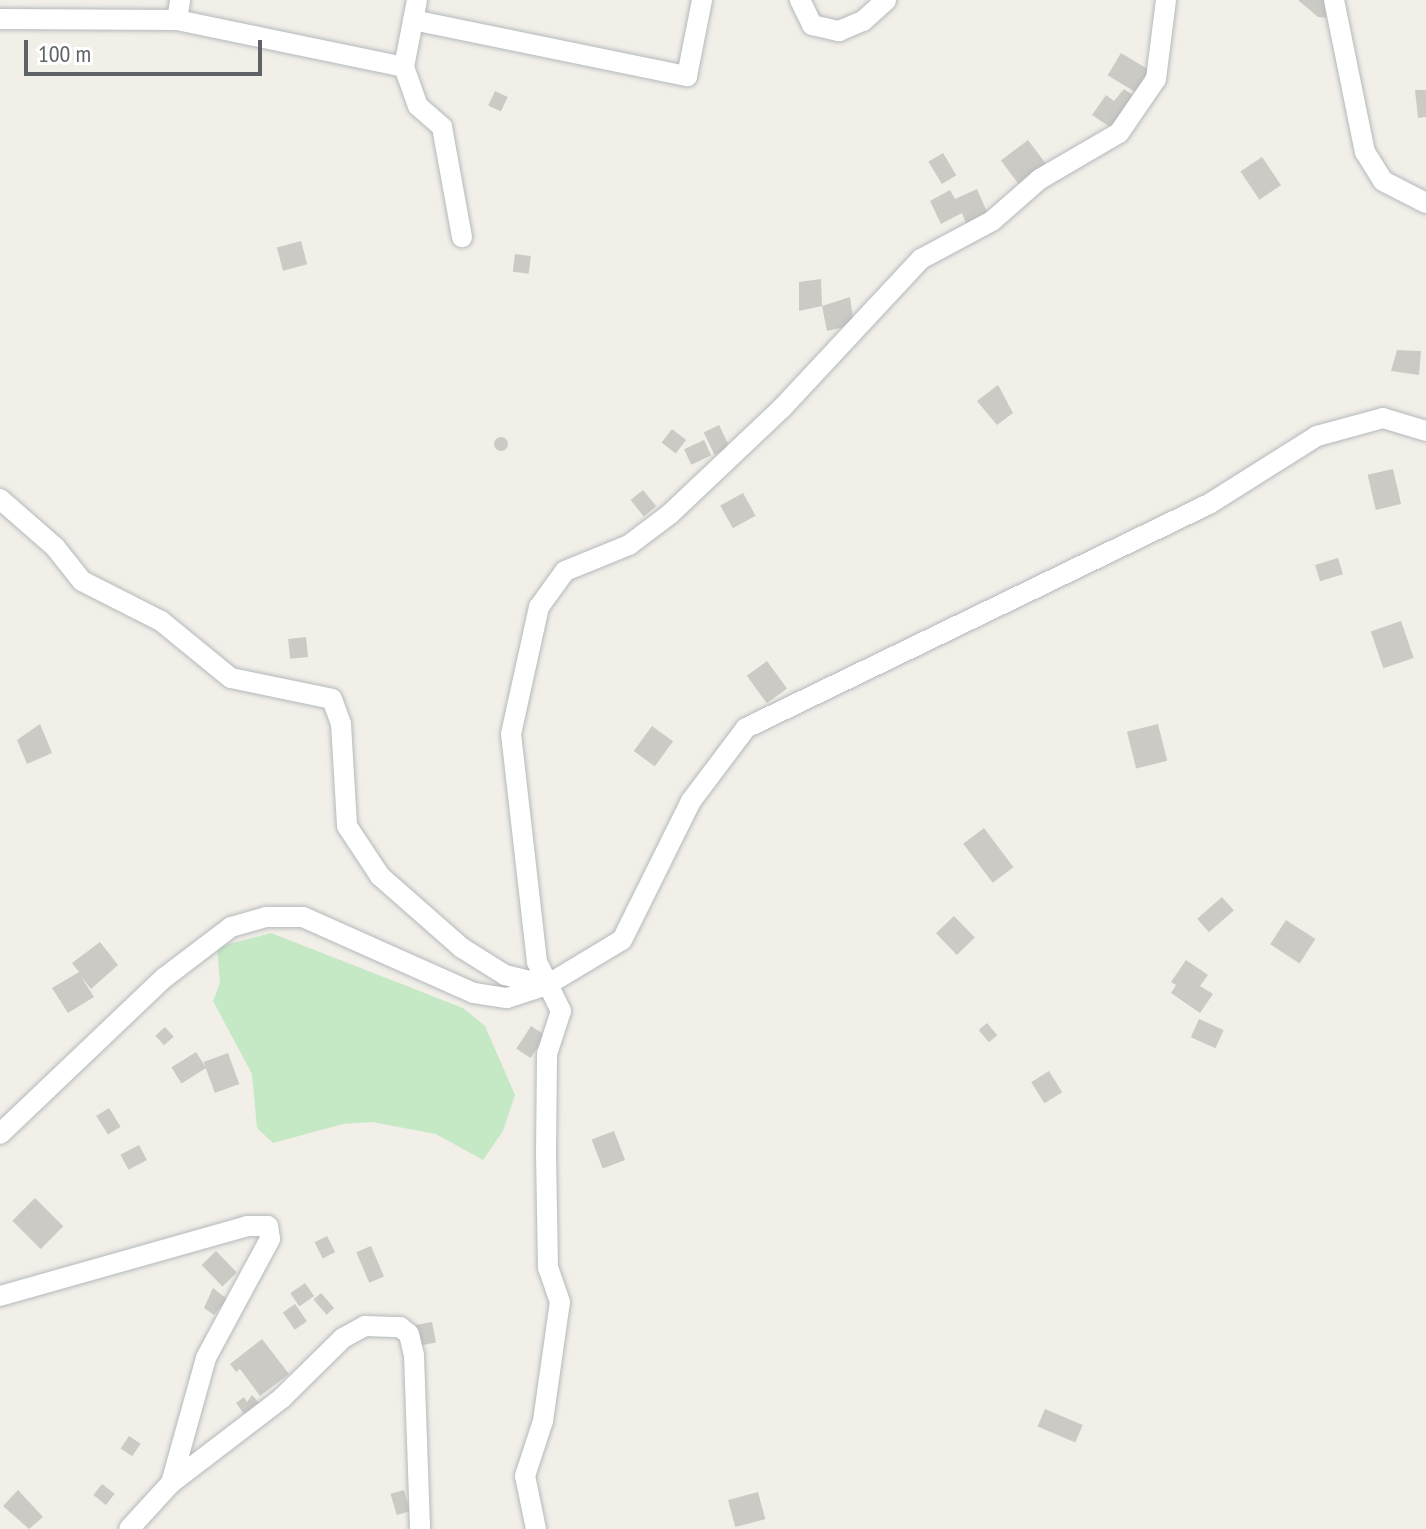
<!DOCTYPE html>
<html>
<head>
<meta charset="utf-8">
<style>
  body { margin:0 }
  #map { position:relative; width:1426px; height:1529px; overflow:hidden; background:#f1efe8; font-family:"PT Sans Narrow",sans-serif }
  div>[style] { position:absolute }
  .green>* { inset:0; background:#c5e8c5 }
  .building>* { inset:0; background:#cccac5; transform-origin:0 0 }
  .round { border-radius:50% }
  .roads { filter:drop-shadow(0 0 2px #b5b8bc) drop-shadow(0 0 2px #b5b8bc) }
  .minor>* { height:20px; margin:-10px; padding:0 10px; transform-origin:10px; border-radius:10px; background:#fff }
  span { translate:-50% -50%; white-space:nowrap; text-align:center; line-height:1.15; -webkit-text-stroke:7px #fff; paint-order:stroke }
  .scale { position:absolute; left:24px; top:40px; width:238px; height:36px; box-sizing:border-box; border:4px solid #5f6368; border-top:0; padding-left:10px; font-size:24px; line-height:28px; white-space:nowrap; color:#5f6368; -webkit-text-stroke:6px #fff; paint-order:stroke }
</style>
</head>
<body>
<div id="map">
  <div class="green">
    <div style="clip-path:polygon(271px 933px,463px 1008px,485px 1026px,515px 1095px,503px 1131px,483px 1160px,436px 1134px,372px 1122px,343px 1124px,273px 1143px,257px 1128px,252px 1074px,213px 1001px,220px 983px,217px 947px)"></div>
  </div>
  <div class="building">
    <div style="clip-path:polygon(1298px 0,1326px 0,1331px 18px,1318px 17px)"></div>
    <div style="left:1121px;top:53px;width:42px;height:26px;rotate:31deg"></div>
    <div style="clip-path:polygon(1124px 89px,1141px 101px,1119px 133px,1092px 115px,1106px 95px,1114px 101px)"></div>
    <div style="clip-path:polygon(1415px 90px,1426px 90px,1426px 117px,1418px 118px)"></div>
    <div style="left:495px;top:91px;width:14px;height:16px;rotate:25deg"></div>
    <div style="left:1028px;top:140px;width:34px;height:34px;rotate:53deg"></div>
    <div style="left:943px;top:153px;width:26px;height:17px;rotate:59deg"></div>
    <div style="left:1262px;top:157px;width:34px;height:26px;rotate:56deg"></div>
    <div style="clip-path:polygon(977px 189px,990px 219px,968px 229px,962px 213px,941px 224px,930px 201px,950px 190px,955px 199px)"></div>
    <div style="left:301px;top:241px;width:24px;height:25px;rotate:75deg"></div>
    <div style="left:515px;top:254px;width:16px;height:18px;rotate:7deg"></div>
    <div style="clip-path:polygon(821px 279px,822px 306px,799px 311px,799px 282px)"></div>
    <div style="clip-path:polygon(850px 297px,854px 325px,827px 331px,822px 306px)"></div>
    <div style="clip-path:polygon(1397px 350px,1421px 351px,1419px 375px,1391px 371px)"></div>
    <div style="clip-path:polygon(998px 385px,1013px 413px,997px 425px,977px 401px)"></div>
    <div style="left:719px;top:425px;width:25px;height:17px;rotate:64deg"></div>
    <div style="left:672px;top:429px;width:18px;height:17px;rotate:38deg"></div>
    <div class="round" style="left:494px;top:437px;width:14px;height:14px"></div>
    <div style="left:704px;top:440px;width:17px;height:22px;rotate:65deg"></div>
    <div style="left:1393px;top:469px;width:36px;height:26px;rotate:77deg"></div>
    <div style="left:643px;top:490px;width:21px;height:16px;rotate:51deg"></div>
    <div style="left:743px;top:493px;width:26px;height:26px;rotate:61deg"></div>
    <div style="left:1338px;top:558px;width:17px;height:24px;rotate:73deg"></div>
    <div style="left:1401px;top:621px;width:39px;height:32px;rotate:71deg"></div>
    <div style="left:306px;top:637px;width:20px;height:18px;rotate:84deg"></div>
    <div style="left:767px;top:661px;width:34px;height:25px;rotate:54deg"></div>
    <div style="clip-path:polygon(40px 724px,52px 753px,27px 764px,17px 740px)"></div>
    <div style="left:1158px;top:724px;width:38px;height:32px;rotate:76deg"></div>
    <div style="left:652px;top:726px;width:26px;height:31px;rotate:36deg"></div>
    <div style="left:984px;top:828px;width:49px;height:26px;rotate:53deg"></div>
    <div style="left:1222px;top:897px;width:18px;height:33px;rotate:49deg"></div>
    <div style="left:954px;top:916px;width:30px;height:25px;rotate:46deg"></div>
    <div style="left:1286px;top:920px;width:35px;height:29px;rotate:33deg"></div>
    <div style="clip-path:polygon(100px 942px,118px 965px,91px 989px,80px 975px,94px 997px,68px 1013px,52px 988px,79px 972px,72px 963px)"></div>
    <div style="clip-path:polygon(1186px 960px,1208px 975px,1200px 986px,1213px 994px,1200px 1013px,1171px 993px,1176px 985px,1171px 982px)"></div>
    <div style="left:1199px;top:1019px;width:27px;height:20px;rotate:24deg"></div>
    <div style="left:987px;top:1023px;width:16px;height:11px;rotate:50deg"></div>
    <div style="left:531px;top:1026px;width:17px;height:27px;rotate:33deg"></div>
    <div style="left:165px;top:1027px;width:13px;height:13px;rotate:48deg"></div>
    <div style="left:196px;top:1052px;width:19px;height:29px;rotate:58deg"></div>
    <div style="left:228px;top:1053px;width:33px;height:26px;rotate:70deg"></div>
    <div style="left:1049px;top:1071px;width:25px;height:21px;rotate:58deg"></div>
    <div style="left:109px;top:1108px;width:22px;height:15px;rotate:58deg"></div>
    <div style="left:614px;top:1131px;width:31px;height:24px;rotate:69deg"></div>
    <div style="left:139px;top:1145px;width:17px;height:21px;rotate:62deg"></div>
    <div style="left:35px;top:1198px;width:40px;height:32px;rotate:45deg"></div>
    <div style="left:327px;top:1236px;width:18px;height:14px;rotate:63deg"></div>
    <div style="left:371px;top:1246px;width:33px;height:16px;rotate:67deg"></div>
    <div style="left:216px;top:1251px;width:30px;height:20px;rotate:46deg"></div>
    <div style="left:305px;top:1283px;width:16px;height:18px;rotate:55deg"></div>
    <div style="clip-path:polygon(213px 1288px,227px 1299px,214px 1315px,204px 1308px)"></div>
    <div style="left:321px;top:1293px;width:20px;height:10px;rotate:49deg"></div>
    <div style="left:295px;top:1304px;width:21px;height:15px;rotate:55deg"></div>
    <div style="left:432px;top:1322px;width:21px;height:17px;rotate:79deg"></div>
    <div style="clip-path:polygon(262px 1339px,289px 1374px,260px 1396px,240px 1369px,236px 1372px,230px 1364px)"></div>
    <div style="clip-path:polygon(252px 1395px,259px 1403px,244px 1414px,236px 1403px,244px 1397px,247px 1402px)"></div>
    <div style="left:1045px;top:1409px;width:41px;height:19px;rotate:23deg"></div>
    <div style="left:129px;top:1436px;width:14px;height:15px;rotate:34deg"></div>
    <div style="left:102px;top:1484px;width:16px;height:14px;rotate:38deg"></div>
    <div style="clip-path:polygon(18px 1490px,43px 1517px,29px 1529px,3px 1506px)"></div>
    <div style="left:404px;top:1490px;width:22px;height:14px;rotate:74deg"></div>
    <div style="left:758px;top:1492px;width:28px;height:31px;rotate:75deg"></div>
  </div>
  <div class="roads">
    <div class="minor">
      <div style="left:800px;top:0;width:28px;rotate:64deg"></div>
      <div style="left:812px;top:25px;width:28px;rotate:13deg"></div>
      <div style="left:839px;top:31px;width:26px;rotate:-23deg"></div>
      <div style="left:863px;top:21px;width:31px;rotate:-42deg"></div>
      <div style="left:1334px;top:0;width:155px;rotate:78.5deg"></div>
      <div style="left:1365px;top:152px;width:34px;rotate:58deg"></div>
      <div style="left:1383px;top:181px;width:48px;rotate:27.1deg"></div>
      <div style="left:0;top:19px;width:177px;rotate:0.3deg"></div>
      <div style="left:177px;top:20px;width:232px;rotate:11.7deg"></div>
      <div style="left:404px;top:67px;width:41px;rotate:70.3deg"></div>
      <div style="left:418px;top:106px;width:32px;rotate:41deg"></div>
      <div style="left:442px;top:127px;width:112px;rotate:79.7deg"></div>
      <div style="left:177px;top:20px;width:20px;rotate:-81deg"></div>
      <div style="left:413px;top:20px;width:280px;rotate:11.6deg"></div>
      <div style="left:687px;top:76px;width:77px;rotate:-78.8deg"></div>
      <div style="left:404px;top:67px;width:68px;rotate:-79deg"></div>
      <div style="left:0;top:499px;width:73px;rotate:41.1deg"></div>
      <div style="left:55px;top:547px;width:43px;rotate:51.5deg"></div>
      <div style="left:82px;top:581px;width:89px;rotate:26.9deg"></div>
      <div style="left:161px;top:621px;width:90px;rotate:39.2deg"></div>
      <div style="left:231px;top:678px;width:103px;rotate:11.7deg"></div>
      <div style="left:332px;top:699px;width:27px;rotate:70deg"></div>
      <div style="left:341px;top:724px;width:102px;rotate:86.6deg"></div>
      <div style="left:347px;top:826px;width:60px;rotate:56.6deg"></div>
      <div style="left:380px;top:876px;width:109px;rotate:41.3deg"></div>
      <div style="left:462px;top:948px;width:51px;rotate:32.1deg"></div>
      <div style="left:505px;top:975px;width:43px;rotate:13.4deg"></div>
      <div style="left:0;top:1134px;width:226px;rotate:-43.6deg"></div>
      <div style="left:164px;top:978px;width:84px;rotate:-37.3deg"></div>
      <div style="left:231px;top:927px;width:36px;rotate:-16deg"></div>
      <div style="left:266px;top:917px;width:37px"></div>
      <div style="left:303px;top:917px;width:187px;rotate:24deg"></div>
      <div style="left:474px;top:993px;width:33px;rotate:9deg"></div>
      <div style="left:507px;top:998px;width:42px;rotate:-18deg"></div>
      <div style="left:547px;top:985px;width:87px;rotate:-31deg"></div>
      <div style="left:622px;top:940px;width:155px;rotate:-63.6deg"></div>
      <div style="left:691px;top:801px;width:91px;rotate:-53deg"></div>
      <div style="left:746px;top:728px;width:514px;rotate:-25.82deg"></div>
      <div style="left:1209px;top:504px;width:128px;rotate:-32.2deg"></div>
      <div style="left:1317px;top:436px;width:68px;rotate:-15.3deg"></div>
      <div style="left:1383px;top:418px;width:45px;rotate:16.8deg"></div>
      <div style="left:0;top:1296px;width:257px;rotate:-15.8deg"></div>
      <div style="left:247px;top:1226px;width:21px"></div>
      <div style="left:268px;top:1226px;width:13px;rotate:81deg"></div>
      <div style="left:270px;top:1239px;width:135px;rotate:118.3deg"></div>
      <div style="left:206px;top:1358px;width:130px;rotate:105.6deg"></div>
      <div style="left:171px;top:1483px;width:62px;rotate:132.4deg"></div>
      <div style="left:171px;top:1483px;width:140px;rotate:-37.4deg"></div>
      <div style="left:282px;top:1398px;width:86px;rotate:-44.5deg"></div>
      <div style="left:343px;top:1338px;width:25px;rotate:-29deg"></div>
      <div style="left:365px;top:1326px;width:35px;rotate:2deg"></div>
      <div style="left:400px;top:1327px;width:11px;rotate:38deg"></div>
      <div style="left:409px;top:1334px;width:22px;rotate:77deg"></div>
      <div style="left:414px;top:1355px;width:174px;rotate:88deg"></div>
      <div style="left:536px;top:1529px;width:54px;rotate:-101.7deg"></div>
      <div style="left:525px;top:1476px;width:58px;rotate:-71.9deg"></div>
      <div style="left:543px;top:1421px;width:120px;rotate:-81.9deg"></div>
      <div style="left:560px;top:1302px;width:36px;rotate:-109deg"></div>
      <div style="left:548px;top:1268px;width:115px;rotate:-91deg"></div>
      <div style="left:546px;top:1153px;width:99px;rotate:-89.4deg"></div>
      <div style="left:547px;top:1054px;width:45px;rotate:-72deg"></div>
      <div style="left:561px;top:1011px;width:55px;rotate:-116.1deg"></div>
      <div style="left:537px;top:962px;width:229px;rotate:-96.5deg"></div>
      <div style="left:511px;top:734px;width:130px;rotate:-77.6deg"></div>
      <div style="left:539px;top:607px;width:44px;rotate:-54.2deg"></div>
      <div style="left:565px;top:571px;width:69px;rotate:-22.1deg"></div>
      <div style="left:629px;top:545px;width:51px;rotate:-37.1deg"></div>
      <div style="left:670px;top:514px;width:154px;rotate:-43.4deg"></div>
      <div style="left:782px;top:408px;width:204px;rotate:-47deg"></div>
      <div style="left:921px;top:259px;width:81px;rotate:-28.2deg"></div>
      <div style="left:992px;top:221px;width:64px;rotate:-41.2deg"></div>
      <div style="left:1040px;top:179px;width:91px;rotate:-30.2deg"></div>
      <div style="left:1119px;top:133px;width:65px;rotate:-55.6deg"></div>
      <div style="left:1156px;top:79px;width:80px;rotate:-82.8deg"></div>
    </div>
  </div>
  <div class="scale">100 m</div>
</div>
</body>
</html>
